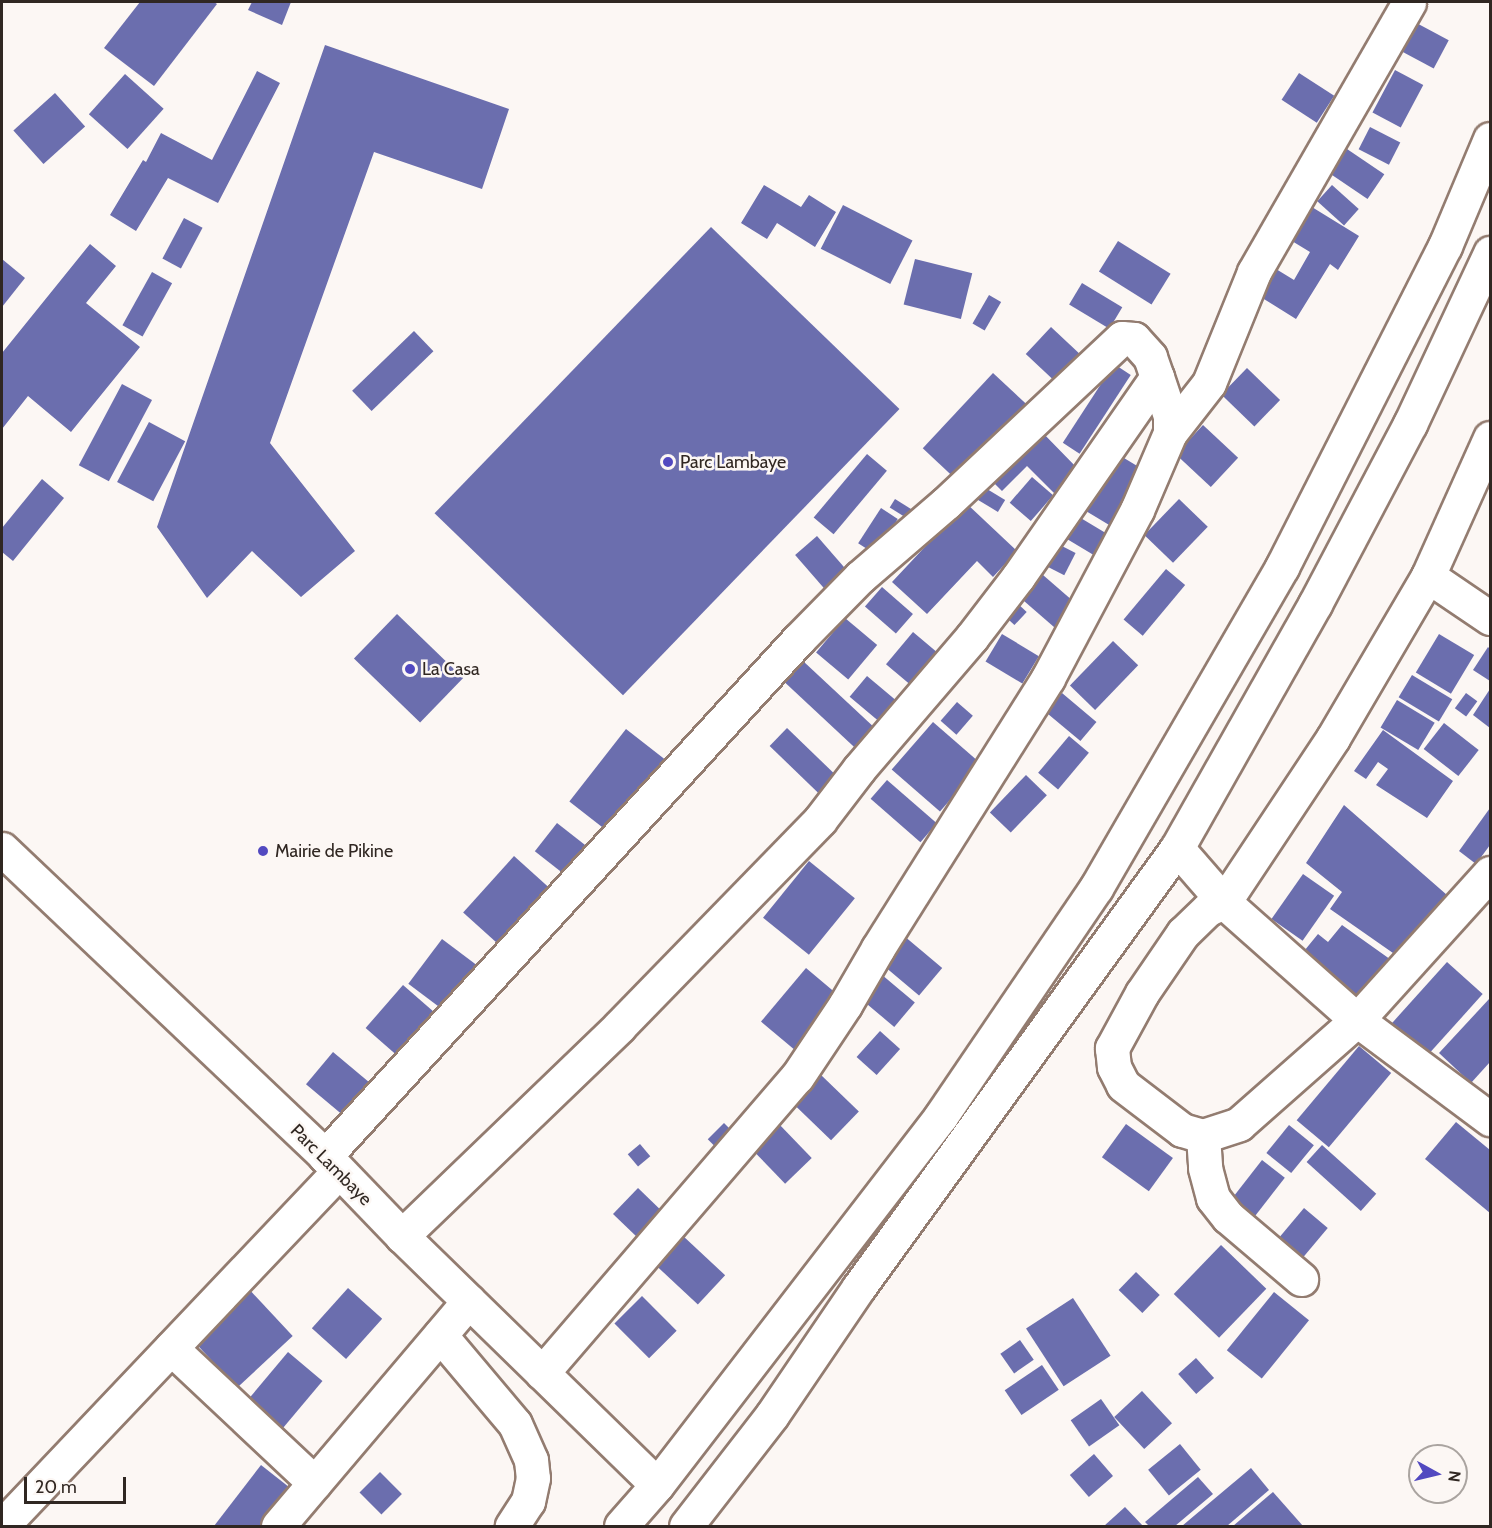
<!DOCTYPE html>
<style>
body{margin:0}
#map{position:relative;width:1492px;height:1528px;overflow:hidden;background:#fcf7f4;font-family:Cabin,sans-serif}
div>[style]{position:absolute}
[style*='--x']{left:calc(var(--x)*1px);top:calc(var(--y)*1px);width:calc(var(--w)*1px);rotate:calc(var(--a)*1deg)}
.building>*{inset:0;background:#6b6eae;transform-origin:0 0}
.roads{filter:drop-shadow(2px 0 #937c70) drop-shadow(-2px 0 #937c70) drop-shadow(0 2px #937c70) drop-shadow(0 -2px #937c70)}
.minor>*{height:33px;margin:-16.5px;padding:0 16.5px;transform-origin:16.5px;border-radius:16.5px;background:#fff}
.highway>*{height:33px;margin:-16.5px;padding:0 16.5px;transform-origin:16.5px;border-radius:16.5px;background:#fff}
.dots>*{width:16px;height:16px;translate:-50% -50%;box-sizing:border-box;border:3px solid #fcf7f4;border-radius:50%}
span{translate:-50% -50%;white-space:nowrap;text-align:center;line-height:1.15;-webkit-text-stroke:5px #fcf7f4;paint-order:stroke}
.poi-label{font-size:18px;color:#302722}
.left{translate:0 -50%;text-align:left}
.street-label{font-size:18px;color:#302722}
.frame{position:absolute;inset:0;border:3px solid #302722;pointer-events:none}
.north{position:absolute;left:1408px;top:1444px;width:60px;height:60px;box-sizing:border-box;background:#fcf7f4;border:2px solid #aaa4a0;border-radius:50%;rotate:98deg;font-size:16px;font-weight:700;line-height:24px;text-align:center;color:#302722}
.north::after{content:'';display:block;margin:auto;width:21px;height:27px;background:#5249c0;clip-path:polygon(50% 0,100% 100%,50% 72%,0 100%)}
.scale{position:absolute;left:24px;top:1477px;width:102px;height:27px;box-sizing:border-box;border:3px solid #302722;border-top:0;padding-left:8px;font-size:18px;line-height:21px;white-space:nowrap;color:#302722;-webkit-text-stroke:4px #fcf7f4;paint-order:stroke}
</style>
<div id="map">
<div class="building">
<div style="clip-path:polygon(140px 2px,214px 2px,217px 4px,154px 86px,104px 48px)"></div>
<div style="clip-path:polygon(252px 2px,291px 2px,282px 25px,248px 10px)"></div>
<div style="left:1409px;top:19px;width:45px;height:32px;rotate:28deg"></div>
<div style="clip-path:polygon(325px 45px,509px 109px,482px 189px,374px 152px,270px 443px,355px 551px,301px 597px,252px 551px,207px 598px,157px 527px)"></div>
<div style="left:1395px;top:70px;width:32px;height:48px;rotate:28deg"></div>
<div style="clip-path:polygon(257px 71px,280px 83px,218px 203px,168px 178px,136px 231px,110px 215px,143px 160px,146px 162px,161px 133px,212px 160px)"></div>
<div style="left:1299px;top:73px;width:42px;height:32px;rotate:33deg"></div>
<div style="left:125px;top:74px;width:52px;height:54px;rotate:42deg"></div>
<div style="left:55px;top:93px;width:45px;height:56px;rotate:48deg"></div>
<div style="left:1370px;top:127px;width:34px;height:25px;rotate:27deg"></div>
<div style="left:1347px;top:149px;width:45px;height:30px;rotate:34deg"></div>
<div style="clip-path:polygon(764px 185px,801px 207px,809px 195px,836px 212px,815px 247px,777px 223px,767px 239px,741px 223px)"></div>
<div style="left:1332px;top:185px;width:36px;height:22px;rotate:42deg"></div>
<div style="clip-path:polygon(1307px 204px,1359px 236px,1338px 270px,1330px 264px,1296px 319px,1259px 296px,1276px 269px,1294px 280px,1310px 252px,1287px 238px)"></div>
<div style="left:843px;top:205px;width:78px;height:49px;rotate:27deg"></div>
<div style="left:184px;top:218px;width:21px;height:46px;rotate:28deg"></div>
<div style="left:711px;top:227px;width:262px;height:398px;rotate:44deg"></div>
<div style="left:1118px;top:241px;width:62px;height:36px;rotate:32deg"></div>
<div style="clip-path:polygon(90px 244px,116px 266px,86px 303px,140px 347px,71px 432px,28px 396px,2px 429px,2px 353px)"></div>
<div style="clip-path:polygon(2px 259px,25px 278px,2px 307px)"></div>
<div style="left:915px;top:259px;width:59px;height:47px;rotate:14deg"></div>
<div style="left:152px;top:272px;width:23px;height:61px;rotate:29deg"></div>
<div style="left:1082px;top:283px;width:47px;height:25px;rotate:31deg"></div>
<div style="left:989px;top:295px;width:14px;height:33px;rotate:30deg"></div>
<div style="left:1051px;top:327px;width:42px;height:37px;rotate:43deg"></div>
<div style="left:414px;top:331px;width:28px;height:86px;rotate:46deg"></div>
<div style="left:1114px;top:364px;width:20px;height:94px;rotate:33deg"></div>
<div style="left:1247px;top:368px;width:46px;height:37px;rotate:44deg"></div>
<div style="left:993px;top:373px;width:47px;height:103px;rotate:43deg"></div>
<div style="left:122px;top:384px;width:34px;height:92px;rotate:28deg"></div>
<div style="left:149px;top:422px;width:41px;height:68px;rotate:28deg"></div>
<div style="left:1203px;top:425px;width:48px;height:40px;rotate:43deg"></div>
<div style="clip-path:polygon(1039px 429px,1079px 470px,1055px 494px,1027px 466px,1002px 491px,989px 478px)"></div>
<div style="left:867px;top:454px;width:26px;height:83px;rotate:40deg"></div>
<div style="left:1119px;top:455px;width:29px;height:65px;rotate:31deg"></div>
<div style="left:1032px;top:477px;width:28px;height:34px;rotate:41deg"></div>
<div style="clip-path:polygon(42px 479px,64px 498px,13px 561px,2px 552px,2px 528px)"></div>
<div style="left:982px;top:486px;width:27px;height:14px;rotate:31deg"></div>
<div style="left:895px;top:499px;width:32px;height:10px;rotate:32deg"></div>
<div style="left:1179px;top:499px;width:40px;height:50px;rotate:44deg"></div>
<div style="clip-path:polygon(966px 503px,1017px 551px,993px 577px,977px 561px,927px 614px,892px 582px)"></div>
<div style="left:881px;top:508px;width:20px;height:42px;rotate:33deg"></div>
<div style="left:1079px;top:517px;width:35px;height:25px;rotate:31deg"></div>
<div style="left:817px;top:536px;width:56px;height:29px;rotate:49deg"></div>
<div style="left:1056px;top:543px;width:22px;height:25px;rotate:27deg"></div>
<div style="left:1166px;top:569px;width:25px;height:66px;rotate:40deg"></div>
<div style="left:1043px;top:575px;width:50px;height:32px;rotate:41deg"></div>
<div style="left:882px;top:587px;width:41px;height:26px;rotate:41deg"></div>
<div style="left:1015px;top:601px;width:16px;height:18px;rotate:43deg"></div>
<div style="left:397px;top:614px;width:92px;height:62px;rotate:44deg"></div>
<div style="left:845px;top:618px;width:42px;height:45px;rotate:40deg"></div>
<div style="left:913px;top:632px;width:33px;height:42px;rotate:40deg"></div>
<div style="left:1002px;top:634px;width:43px;height:32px;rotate:31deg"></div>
<div style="left:1439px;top:634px;width:41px;height:45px;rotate:31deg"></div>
<div style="left:1113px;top:641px;width:35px;height:62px;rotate:44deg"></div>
<div style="clip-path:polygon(1488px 647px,1490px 649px,1490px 681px,1473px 670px)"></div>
<div style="left:803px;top:661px;width:103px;height:28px;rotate:43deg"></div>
<div style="left:1412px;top:675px;width:47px;height:26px;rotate:31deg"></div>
<div style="left:867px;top:676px;width:42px;height:27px;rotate:40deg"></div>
<div style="clip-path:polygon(1490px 689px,1490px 728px,1473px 715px)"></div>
<div style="left:1062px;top:693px;width:45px;height:25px;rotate:40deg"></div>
<div style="left:1466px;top:693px;width:14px;height:19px;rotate:36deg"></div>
<div style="left:1397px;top:700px;width:44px;height:32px;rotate:31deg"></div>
<div style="left:957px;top:702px;width:21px;height:25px;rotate:41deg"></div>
<div style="left:933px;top:722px;width:64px;height:63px;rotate:41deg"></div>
<div style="left:1444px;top:723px;width:44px;height:33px;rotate:38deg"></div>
<div style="left:787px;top:728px;width:81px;height:25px;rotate:44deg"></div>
<div style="left:626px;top:729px;width:52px;height:92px;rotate:38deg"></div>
<div style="clip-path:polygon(1383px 730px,1453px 781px,1427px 818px,1376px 785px,1388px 769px,1378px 762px,1366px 779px,1354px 771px)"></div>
<div style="left:1069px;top:736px;width:26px;height:48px;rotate:40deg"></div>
<div style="left:1026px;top:775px;width:29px;height:52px;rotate:44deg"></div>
<div style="left:887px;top:780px;width:66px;height:25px;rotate:41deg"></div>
<div style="clip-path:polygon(1344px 805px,1455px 902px,1403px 960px,1330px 909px,1342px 892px,1306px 863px)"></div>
<div style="clip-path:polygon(1490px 808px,1490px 845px,1476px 864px,1459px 851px)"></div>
<div style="left:557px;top:823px;width:49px;height:36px;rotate:38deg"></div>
<div style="left:514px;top:856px;width:50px;height:76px;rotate:42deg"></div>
<div style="left:809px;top:861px;width:59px;height:73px;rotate:39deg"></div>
<div style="left:1303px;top:874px;width:38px;height:55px;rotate:35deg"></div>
<div style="clip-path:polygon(1342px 925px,1394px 962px,1357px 1009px,1300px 956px,1318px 934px,1328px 942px)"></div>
<div style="left:897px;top:930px;width:59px;height:36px;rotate:40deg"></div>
<div style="left:442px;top:939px;width:45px;height:56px;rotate:37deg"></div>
<div style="left:1447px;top:962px;width:48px;height:83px;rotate:42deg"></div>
<div style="left:806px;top:968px;width:52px;height:70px;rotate:40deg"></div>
<div style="left:875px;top:969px;width:52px;height:32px;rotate:40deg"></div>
<div style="left:403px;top:985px;width:49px;height:57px;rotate:41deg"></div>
<div style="clip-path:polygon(1490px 998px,1490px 1062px,1471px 1083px,1439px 1053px)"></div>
<div style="left:880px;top:1031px;width:27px;height:35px;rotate:42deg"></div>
<div style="left:1359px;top:1046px;width:42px;height:97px;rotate:40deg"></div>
<div style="left:333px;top:1052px;width:53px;height:42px;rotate:40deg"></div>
<div style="left:820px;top:1074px;width:54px;height:40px;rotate:44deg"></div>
<div style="left:777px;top:1122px;width:50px;height:37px;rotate:46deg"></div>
<div style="clip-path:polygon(1456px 1122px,1490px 1150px,1490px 1213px,1425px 1159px)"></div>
<div style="left:724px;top:1123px;width:23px;height:23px;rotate:45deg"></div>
<div style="left:1126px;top:1124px;width:58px;height:41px;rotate:36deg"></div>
<div style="left:1289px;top:1125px;width:32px;height:36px;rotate:39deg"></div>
<div style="left:640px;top:1144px;width:16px;height:16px;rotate:50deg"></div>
<div style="left:1322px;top:1145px;width:73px;height:23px;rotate:42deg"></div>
<div style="left:1262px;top:1160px;width:29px;height:56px;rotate:38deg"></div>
<div style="left:638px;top:1188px;width:46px;height:36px;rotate:44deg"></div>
<div style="left:1304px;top:1208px;width:31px;height:48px;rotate:40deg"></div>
<div style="left:682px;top:1235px;width:59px;height:40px;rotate:43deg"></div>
<div style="left:1221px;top:1245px;width:63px;height:68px;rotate:44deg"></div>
<div style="left:1136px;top:1272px;width:33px;height:25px;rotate:44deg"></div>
<div style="left:247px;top:1287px;width:67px;height:76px;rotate:47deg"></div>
<div style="left:348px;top:1288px;width:46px;height:54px;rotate:42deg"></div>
<div style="left:1274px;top:1292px;width:45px;height:75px;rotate:39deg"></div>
<div style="left:642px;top:1296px;width:49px;height:39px;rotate:45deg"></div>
<div style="left:1073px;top:1298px;width:69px;height:56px;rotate:57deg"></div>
<div style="left:1020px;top:1340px;width:24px;height:24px;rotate:55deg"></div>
<div style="left:288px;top:1352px;width:45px;height:66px;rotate:40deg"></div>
<div style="left:1196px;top:1358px;width:27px;height:24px;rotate:48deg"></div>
<div style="left:1042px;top:1365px;width:30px;height:45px;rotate:56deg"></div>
<div style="left:1142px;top:1391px;width:44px;height:38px;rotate:47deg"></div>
<div style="left:1101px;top:1399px;width:32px;height:37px;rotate:55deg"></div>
<div style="left:1180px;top:1444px;width:33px;height:41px;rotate:51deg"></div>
<div style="left:1094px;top:1454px;width:29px;height:32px;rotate:49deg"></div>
<div style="clip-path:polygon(261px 1465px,294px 1491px,267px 1526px,214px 1526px)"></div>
<div style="clip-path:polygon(1251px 1468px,1269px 1490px,1227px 1526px,1182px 1526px)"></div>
<div style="left:380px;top:1472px;width:31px;height:29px;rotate:45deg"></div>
<div style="clip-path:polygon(1198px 1477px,1213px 1494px,1175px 1526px,1149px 1526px,1145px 1522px)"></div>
<div style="clip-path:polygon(1273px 1492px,1303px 1526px,1233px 1526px)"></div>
<div style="clip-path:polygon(1125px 1507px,1143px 1526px,1104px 1526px)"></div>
</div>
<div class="roads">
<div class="minor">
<div style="--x:1170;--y:433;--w:63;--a:-52"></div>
<div style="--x:1209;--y:383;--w:120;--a:-67.9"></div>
<div style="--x:1254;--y:272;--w:311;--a:-60.1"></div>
<div style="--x:1490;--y:438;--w:151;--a:114.2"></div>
<div style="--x:1428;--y:576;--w:188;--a:120.4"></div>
<div style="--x:1333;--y:738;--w:197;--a:123.6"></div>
<div style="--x:1224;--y:902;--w:17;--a:156"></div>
<div style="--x:1208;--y:909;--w:35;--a:136"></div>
<div style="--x:1183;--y:933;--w:73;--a:124.3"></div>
<div style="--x:1142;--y:993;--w:63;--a:118.6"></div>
<div style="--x:1112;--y:1048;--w:19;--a:84"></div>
<div style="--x:1114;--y:1067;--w:20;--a:63"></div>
<div style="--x:1123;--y:1085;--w:74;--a:37.3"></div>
<div style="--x:1182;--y:1130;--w:22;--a:16"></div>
<div style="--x:1203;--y:1136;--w:38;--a:-18"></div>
<div style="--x:1239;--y:1124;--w:157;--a:-41.4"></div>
<div style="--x:1357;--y:1020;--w:198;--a:-47.9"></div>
<div style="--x:1428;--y:576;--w:75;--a:34.1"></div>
<div style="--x:1177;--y:848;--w:72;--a:49"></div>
<div style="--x:1224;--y:902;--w:178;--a:41.6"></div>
<div style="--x:1357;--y:1020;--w:166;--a:36.7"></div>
<div style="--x:2;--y:849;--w:446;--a:43.5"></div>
<div style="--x:325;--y:1156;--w:111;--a:46.1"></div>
<div style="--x:402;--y:1236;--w:356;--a:44.3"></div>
<div style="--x:1203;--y:1136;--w:32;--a:86"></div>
<div style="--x:1205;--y:1168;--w:31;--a:75"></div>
<div style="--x:1213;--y:1198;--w:24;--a:52"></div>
<div style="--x:1228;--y:1217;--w:96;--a:40.3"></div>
<div style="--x:325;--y:1156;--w:700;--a:-47.49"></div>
<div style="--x:798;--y:640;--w:88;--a:-45.5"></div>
<div style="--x:860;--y:577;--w:113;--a:-40.7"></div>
<div style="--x:946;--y:503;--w:241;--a:-43.2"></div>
<div style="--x:1122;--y:338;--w:12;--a:5"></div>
<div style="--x:1134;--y:339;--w:24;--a:48"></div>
<div style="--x:1150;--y:357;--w:21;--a:71"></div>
<div style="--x:1157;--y:377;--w:244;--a:124.8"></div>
<div style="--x:1018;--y:577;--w:76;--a:127.5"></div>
<div style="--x:972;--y:637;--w:174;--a:130.6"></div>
<div style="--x:859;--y:769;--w:64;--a:127.4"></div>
<div style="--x:820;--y:820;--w:287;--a:134.2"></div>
<div style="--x:620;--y:1026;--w:303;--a:136.1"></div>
<div style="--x:440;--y:1335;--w:116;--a:49.9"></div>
<div style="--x:515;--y:1424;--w:39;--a:66"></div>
<div style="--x:531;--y:1460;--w:18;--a:84"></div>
<div style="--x:533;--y:1478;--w:24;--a:102"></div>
<div style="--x:528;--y:1501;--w:30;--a:123"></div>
<div style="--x:171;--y:1348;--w:197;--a:43.2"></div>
<div style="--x:542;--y:1373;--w:391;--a:-49.3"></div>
<div style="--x:797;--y:1077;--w:87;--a:-56.3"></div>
<div style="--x:845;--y:1005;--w:66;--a:-59.9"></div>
<div style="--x:878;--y:948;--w:319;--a:-57.8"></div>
<div style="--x:1048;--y:678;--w:190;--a:-62.1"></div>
<div style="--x:1137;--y:510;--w:84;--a:-66.8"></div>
<div style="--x:1170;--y:433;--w:17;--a:-90"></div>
<div style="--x:1170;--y:416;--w:41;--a:-108.4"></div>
<div style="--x:2;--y:1526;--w:488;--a:-46.5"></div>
<div style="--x:278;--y:1526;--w:295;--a:-49.7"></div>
</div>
<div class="highway">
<div style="--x:621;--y:1526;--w:55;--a:-48.7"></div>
<div style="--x:657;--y:1485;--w:466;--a:-52.4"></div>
<div style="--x:941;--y:1116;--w:276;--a:-55.8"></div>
<div style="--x:1096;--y:888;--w:371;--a:-59.9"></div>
<div style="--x:1282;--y:567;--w:360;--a:-63.1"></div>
<div style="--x:1445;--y:246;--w:116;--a:-67.2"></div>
<div style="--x:686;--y:1526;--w:140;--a:-52.2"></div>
<div style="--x:772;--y:1415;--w:155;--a:-55.8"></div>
<div style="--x:859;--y:1287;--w:542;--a:-54.08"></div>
<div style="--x:1177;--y:848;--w:280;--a:-60.5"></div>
<div style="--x:1315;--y:604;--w:204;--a:-62.2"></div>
<div style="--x:1410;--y:424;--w:189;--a:-64.9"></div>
</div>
</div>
<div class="dots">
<div style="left:668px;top:462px;background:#5249c0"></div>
<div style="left:410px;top:669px;background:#5249c0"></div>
<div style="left:263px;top:851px;background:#5249c0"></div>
</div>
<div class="poi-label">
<span class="left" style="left:680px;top:462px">Parc Lambaye</span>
<span class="left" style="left:422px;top:669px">La Casa</span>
<span class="left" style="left:275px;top:851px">Mairie de Pikine</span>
</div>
<div class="street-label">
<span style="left:331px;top:1165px;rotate:45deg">Parc Lambaye</span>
</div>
<div class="frame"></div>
<div class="north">N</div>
<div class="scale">20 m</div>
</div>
